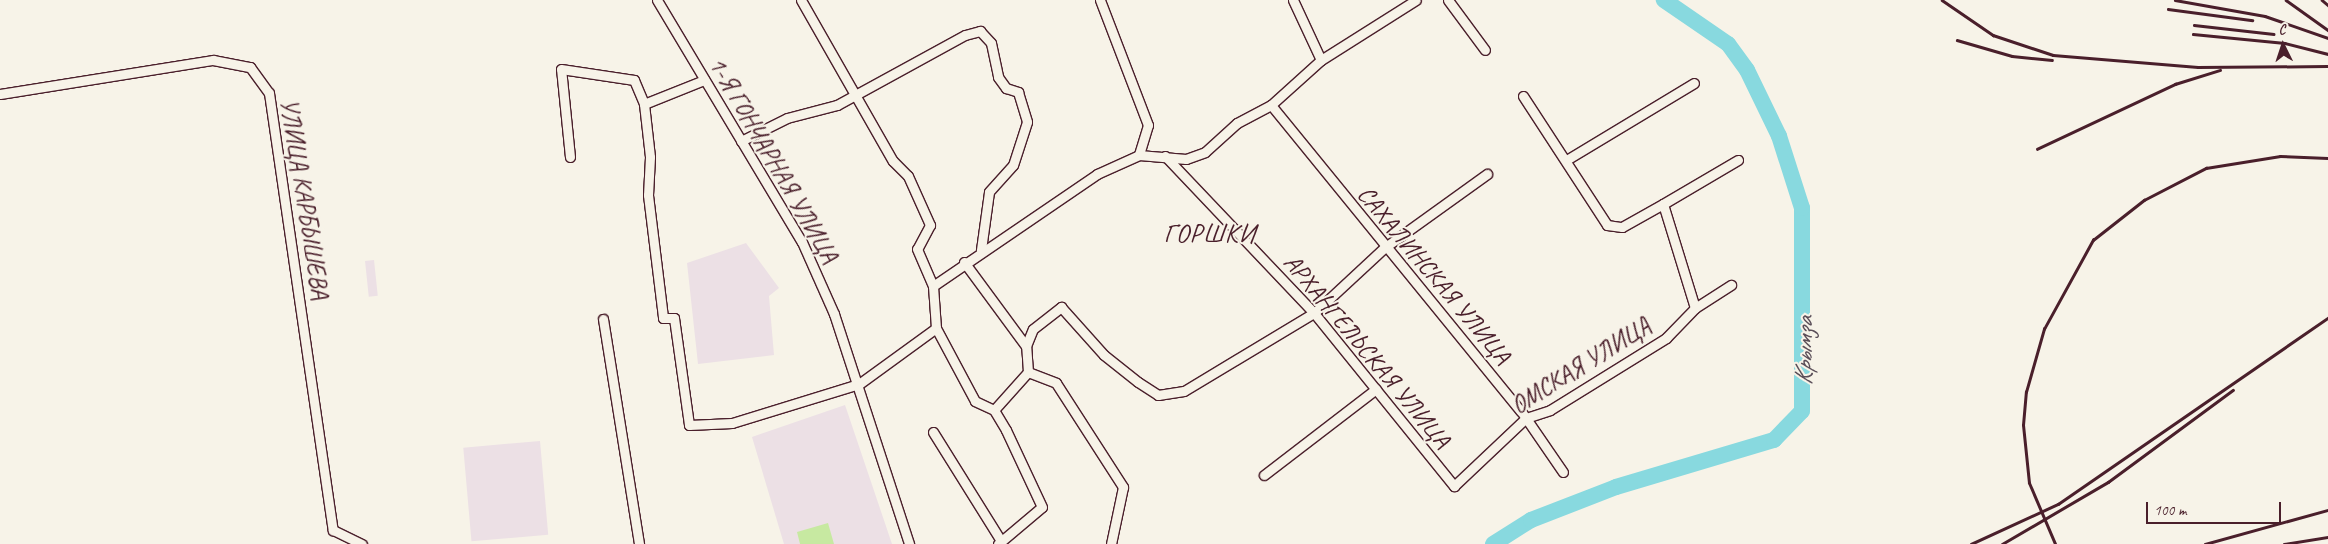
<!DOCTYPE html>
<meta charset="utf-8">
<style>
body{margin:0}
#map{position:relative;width:2328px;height:544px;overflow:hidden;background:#f7f3e8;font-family:Caveat,sans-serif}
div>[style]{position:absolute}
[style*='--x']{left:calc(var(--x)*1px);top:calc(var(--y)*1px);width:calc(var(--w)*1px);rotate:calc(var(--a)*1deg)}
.built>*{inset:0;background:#ece0e5;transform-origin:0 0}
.green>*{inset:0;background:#c7e9a1}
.river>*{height:16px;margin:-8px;padding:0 8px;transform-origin:8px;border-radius:8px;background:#88d9df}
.roads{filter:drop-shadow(1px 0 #4a1f2b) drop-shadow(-1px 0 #4a1f2b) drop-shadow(0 1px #4a1f2b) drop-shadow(0 -1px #4a1f2b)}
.street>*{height:9px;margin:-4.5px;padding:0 4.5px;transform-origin:4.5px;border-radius:4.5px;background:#f7f3e8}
.rail>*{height:2.5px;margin:-1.25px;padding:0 1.25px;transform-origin:1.25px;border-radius:1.25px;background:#4a1f2b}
span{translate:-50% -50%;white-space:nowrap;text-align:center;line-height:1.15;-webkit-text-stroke:4px #f7f3e8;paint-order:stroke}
.street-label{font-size:25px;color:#4a1f2b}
.neighbourhood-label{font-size:26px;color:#4a1f2b;letter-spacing:1px}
.water-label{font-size:26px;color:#5a4e58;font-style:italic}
.north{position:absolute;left:2258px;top:20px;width:50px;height:50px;-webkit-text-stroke:4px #f7f3e8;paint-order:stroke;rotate:356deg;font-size:14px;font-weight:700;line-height:20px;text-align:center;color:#4a1f2b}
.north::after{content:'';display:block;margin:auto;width:18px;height:22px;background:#4a1f2b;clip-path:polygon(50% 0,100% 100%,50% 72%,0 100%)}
.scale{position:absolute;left:2146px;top:502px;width:135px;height:22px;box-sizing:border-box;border:2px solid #4a1f2b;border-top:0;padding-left:6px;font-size:15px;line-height:18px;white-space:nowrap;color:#4a1f2b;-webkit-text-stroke:4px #f7f3e8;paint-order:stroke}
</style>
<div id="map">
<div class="built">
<div style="clip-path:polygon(746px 243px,779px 288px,769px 296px,774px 355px,698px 364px,687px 263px)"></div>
<div style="left:374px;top:260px;width:36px;height:9px;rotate:84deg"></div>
<div style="clip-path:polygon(845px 405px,892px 544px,784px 544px,752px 437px)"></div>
<div style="left:540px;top:441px;width:94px;height:77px;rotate:85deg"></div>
</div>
<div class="green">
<div style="clip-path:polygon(828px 523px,834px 544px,800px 544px,797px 532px)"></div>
</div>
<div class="river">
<div style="--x:1493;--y:544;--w:45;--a:-32.3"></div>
<div style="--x:1531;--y:520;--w:91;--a:-21.2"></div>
<div style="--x:1616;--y:487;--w:165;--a:-16.6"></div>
<div style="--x:1774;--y:440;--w:40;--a:-46"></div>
<div style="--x:1802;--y:411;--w:203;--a:-90"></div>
<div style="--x:1802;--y:208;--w:76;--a:-107.7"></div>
<div style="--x:1779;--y:136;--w:73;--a:-115.9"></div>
<div style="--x:1747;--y:70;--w:32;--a:-126"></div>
<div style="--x:1728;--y:44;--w:78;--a:-145.5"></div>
</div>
<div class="roads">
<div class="street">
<div style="--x:657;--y:0;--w:282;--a:59.1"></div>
<div style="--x:802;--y:242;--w:79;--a:66"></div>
<div style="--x:834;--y:314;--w:242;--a:71.9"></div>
<div style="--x:801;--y:0;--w:185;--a:60.3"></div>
<div style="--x:893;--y:161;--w:21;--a:45"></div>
<div style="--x:908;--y:176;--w:54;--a:65.8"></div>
<div style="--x:930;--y:225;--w:27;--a:118"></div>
<div style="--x:917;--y:249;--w:40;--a:66.6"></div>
<div style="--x:1100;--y:0;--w:134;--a:69"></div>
<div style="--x:1148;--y:125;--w:31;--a:107"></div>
<div style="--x:1293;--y:0;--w:66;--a:65"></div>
<div style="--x:1448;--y:0;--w:62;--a:53.5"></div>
<div style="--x:0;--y:94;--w:216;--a:-9.1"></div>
<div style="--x:213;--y:60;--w:38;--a:11"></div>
<div style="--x:250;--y:67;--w:32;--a:54"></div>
<div style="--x:269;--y:93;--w:442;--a:81.7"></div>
<div style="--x:333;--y:530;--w:32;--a:26"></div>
<div style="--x:1523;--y:96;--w:154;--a:56.9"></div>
<div style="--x:1607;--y:225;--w:15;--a:8"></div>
<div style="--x:1622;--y:227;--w:47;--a:-29.3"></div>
<div style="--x:1663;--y:204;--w:109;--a:72.9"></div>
<div style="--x:644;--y:104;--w:65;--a:-21.8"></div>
<div style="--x:1271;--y:105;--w:395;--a:50.8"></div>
<div style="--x:1521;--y:411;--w:74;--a:55.5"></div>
<div style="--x:741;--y:141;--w:51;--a:-26.6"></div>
<div style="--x:787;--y:118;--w:52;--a:-14.6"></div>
<div style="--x:837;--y:105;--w:146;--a:-28.7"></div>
<div style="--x:965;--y:35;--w:16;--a:-15"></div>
<div style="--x:980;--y:31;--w:16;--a:47"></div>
<div style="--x:991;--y:43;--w:35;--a:78"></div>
<div style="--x:998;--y:77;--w:14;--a:54"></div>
<div style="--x:1006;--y:88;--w:13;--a:18"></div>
<div style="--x:1018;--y:92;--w:31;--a:73"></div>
<div style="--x:1027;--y:122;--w:45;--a:108"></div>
<div style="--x:1013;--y:165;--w:36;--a:132"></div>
<div style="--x:989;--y:192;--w:59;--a:97.9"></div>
<div style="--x:1165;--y:156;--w:216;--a:46.5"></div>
<div style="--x:1314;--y:313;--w:223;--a:51"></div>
<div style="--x:1454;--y:486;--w:99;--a:-43.4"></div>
<div style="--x:1526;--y:418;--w:25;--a:-18"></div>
<div style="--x:1550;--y:410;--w:137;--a:-31.8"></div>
<div style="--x:1666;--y:338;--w:42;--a:-46"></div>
<div style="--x:1695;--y:308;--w:43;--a:-32.6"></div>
<div style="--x:570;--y:157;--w:88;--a:-95.8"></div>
<div style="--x:561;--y:69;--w:74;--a:8.6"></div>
<div style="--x:634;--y:80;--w:26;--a:67"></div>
<div style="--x:644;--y:104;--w:53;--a:83.5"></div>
<div style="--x:650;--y:157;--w:38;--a:93"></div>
<div style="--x:648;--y:195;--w:124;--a:83"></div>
<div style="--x:663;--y:318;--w:11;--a:0"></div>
<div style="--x:674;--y:318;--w:108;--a:82"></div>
<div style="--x:689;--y:425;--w:43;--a:-2.7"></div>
<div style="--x:732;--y:423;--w:133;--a:-17.1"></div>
<div style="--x:859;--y:384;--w:95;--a:-36"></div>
<div style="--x:1568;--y:159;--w:147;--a:-31.1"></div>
<div style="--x:1663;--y:204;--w:87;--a:-30.4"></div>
<div style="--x:964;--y:262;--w:104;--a:53.6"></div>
<div style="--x:603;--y:319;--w:228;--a:80.9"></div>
<div style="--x:1028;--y:372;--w:26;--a:-94"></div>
<div style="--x:1026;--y:346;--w:18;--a:-68"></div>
<div style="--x:1033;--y:329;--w:36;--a:-38"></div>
<div style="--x:1061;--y:307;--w:64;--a:48.1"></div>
<div style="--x:1104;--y:355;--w:43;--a:38.5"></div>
<div style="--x:1138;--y:382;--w:24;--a:33"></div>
<div style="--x:1158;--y:395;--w:26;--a:-9"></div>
<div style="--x:1184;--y:391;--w:152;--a:-31"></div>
<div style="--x:1314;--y:313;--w:96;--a:-42.9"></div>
<div style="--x:1384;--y:248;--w:127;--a:-35.7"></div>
<div style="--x:1028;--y:372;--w:30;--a:21"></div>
<div style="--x:1056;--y:383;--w:124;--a:57.2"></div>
<div style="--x:1123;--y:487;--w:58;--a:101.9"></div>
<div style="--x:994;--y:410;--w:51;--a:-48.2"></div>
<div style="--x:933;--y:432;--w:128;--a:58"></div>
<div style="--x:1264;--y:475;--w:141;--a:-37.5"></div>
<div style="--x:998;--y:544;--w:57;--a:-40.1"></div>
<div style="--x:1042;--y:507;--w:85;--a:-115.1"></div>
<div style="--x:1006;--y:430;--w:23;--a:-121"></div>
<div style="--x:994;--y:410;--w:21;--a:-155"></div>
<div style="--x:975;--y:401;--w:83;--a:-118.1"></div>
<div style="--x:936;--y:328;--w:42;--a:-94.1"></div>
<div style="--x:933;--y:286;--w:199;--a:-34.3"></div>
<div style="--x:1097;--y:174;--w:46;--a:-24.3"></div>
<div style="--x:1139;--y:155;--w:47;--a:4.9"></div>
<div style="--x:1186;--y:159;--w:20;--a:-20"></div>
<div style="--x:1205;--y:152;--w:43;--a:-42.2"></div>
<div style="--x:1237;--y:123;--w:38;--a:-28"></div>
<div style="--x:1271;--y:105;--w:67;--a:-42"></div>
<div style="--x:1321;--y:60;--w:112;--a:-32.3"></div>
</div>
</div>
<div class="rail">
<div style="--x:1942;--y:0;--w:62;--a:34.5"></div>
<div style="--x:1993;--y:35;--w:63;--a:18.4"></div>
<div style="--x:2053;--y:55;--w:145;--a:4.7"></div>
<div style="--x:2198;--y:67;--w:130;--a:-0.4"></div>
<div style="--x:2175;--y:0;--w:91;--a:10.1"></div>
<div style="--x:2265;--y:16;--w:67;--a:19.2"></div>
<div style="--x:2286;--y:0;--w:52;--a:35.5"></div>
<div style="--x:2322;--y:0;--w:8;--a:40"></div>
<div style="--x:2168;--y:9;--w:85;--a:7.5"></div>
<div style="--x:2194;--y:25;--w:80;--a:6.5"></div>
<div style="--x:2193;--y:34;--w:92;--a:5.6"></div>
<div style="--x:2285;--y:43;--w:44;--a:14.3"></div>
<div style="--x:1957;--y:40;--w:57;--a:16.2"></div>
<div style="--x:2012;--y:56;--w:40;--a:5.7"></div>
<div style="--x:2037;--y:149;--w:153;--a:-25.2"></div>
<div style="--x:2175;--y:84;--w:47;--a:-17.3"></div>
<div style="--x:1971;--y:544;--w:96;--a:-24.7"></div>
<div style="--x:2058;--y:504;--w:328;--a:-34.6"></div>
<div style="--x:2002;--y:544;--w:123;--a:-30.3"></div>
<div style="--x:2108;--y:482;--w:155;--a:-36.4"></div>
<div style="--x:2055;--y:544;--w:66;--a:-113.1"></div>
<div style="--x:2029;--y:483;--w:58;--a:-95.9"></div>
<div style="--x:2023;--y:425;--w:33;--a:-85"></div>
<div style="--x:2026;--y:392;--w:66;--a:-74.1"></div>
<div style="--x:2044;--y:329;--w:102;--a:-61.2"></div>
<div style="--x:2093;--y:240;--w:65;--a:-38.1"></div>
<div style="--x:2144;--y:200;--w:70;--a:-27.3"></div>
<div style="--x:2206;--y:168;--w:75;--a:-9.2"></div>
<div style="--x:2280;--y:156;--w:48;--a:2.4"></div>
<div style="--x:2205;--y:544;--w:128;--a:-15.5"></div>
<div style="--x:2284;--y:544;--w:45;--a:-9"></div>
</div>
<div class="street-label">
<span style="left:773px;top:160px;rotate:60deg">1-Я ГОНЧАРНАЯ УЛИЦА</span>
<span style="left:304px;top:199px;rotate:81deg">УЛИЦА КАРБЫШЕВА</span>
<span style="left:1434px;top:275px;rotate:50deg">САХАЛИНСКАЯ УЛИЦА</span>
<span style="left:1367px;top:351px;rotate:50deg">АРХАНГЕЛЬСКАЯ УЛИЦА</span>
<span style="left:1581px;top:366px;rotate:-32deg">ОМСКАЯ УЛИЦА</span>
</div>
<div class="neighbourhood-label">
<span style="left:1210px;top:234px">ГОРШКИ</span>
</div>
<div class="water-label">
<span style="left:1804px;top:351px;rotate:-89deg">Крымза</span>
</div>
<div class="north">С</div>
<div class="scale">100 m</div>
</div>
